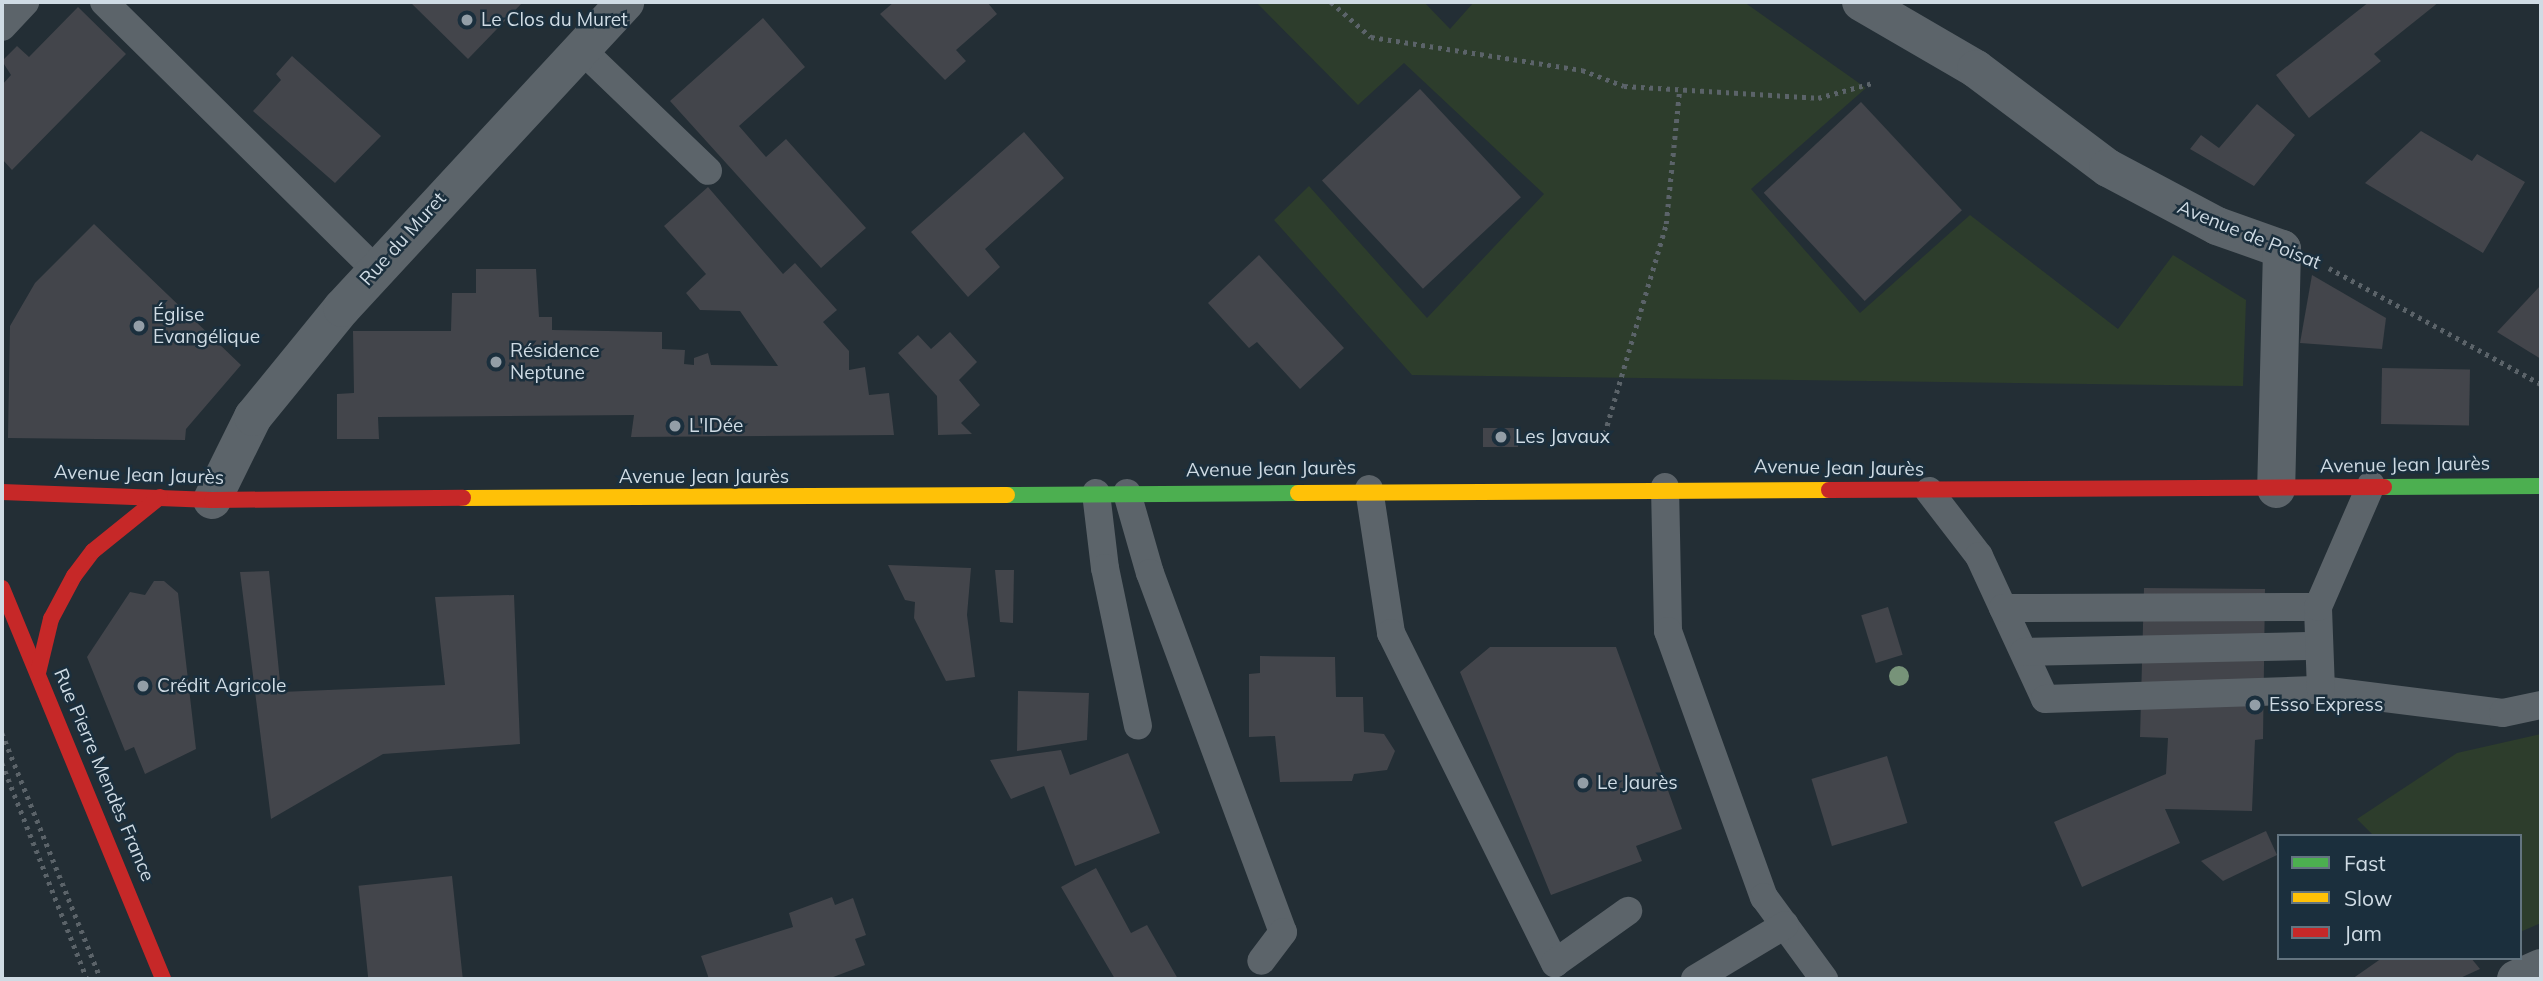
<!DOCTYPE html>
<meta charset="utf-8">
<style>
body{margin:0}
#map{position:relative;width:2543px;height:981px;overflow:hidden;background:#232e35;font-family:Mulish,sans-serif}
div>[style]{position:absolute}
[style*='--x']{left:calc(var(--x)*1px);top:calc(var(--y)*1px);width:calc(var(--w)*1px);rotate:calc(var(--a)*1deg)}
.green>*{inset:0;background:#2d3d2c}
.building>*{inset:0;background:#43454b;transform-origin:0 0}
.path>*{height:4.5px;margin-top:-2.25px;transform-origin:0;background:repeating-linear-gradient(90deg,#5b6369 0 3.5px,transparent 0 8.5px)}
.lane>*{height:28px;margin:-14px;padding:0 14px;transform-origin:14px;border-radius:14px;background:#5c646a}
.street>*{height:38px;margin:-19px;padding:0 19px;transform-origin:19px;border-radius:19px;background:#5c646a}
.fast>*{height:16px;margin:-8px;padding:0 8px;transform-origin:8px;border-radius:8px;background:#4caf50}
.slow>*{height:16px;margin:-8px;padding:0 8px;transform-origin:8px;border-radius:8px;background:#ffc107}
.jam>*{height:16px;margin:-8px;padding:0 8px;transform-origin:8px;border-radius:8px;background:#c62828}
.trees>*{width:20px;height:20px;margin:-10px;border-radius:50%;background:#779379}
.dots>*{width:19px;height:19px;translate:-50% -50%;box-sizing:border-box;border:4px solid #1b2f3d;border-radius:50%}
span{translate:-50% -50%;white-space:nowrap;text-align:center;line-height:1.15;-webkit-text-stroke:5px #1b2f3d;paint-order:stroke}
.poi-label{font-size:19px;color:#cfdbe4}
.left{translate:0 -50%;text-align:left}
.street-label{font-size:19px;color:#cfdbe4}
.frame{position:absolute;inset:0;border:4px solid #cfdbe4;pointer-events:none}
.legend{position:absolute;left:2277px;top:834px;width:245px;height:126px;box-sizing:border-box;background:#1b2f3d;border:2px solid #637480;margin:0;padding:9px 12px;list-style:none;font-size:21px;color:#cfdbe4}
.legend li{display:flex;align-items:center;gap:14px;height:35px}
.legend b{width:35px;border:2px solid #637480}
</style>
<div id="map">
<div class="green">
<div style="clip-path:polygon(1256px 2px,1424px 2px,1450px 29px,1474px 2px,1744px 2px,1866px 88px,1751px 189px,1860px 313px,1970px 215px,2118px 329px,2173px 255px,2246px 300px,2243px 386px,1412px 375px,1274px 220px,1309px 186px,1427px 318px,1544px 194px,1404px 63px,1358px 105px)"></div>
<div style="clip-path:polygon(2541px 734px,2541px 923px,2520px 932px,2520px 836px,2374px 836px,2357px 819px,2457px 753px)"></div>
</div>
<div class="building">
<div style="clip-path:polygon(410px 2px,523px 2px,468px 59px)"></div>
<div style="clip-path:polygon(894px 2px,987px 2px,997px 14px,956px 50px,966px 61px,945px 80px,880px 14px)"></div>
<div style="clip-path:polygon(2369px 2px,2439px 2px,2374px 54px,2381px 61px,2309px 118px,2276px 75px)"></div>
<div style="clip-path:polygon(78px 7px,126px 54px,12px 170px,2px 159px,2px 85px,11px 75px,2px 61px,17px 46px,29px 57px)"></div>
<div style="clip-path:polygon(763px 18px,805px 67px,739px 126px,766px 157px,786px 139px,866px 228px,821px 268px,670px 101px)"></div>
<div style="clip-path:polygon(292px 56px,381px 136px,335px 183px,253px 111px,281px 80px,276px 74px)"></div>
<div style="left:1420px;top:89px;width:148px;height:134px;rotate:47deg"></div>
<div style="left:1861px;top:102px;width:148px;height:133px;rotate:47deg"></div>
<div style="clip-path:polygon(2257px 104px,2295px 135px,2254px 186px,2190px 149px,2201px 135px,2219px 148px)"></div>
<div style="clip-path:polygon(2421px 131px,2472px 161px,2477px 154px,2525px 182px,2483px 253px,2365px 183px)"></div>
<div style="clip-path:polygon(1024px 132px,1064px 178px,985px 249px,1000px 267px,968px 297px,911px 232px)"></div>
<div style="clip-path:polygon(708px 187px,783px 274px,795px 263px,837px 310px,823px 322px,849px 351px,849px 370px,865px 367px,869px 395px,889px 393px,894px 435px,631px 437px,634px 415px,378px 417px,379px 439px,337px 439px,337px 394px,354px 393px,353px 331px,451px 331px,452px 293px,476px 293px,476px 269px,536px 269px,539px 317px,552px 317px,552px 330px,662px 332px,662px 349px,685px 350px,684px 364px,694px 365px,694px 358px,708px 353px,711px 365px,778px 366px,740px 311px,700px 310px,686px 293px,706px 274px,664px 226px)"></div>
<div style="clip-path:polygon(94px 224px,241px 365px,186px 429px,185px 440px,8px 438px,10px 326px,35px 283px)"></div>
<div style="clip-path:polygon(1259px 255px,1344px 348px,1300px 389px,1257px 342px,1249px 348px,1208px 303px)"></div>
<div style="clip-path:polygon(2312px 275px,2386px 318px,2382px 349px,2300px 343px)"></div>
<div style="clip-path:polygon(2541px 285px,2541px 359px,2497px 332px)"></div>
<div style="clip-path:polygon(950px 332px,977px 362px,959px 380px,980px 405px,961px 423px,972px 434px,938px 435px,937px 396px,898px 353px,918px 335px,931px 349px)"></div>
<div style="left:2382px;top:368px;width:88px;height:56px;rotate:1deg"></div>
<div style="left:1483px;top:428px;width:35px;height:19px"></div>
<div style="clip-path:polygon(888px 565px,971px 568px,967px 615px,975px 677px,946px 681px,914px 618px,915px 602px,905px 600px)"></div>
<div style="clip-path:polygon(995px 570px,1014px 570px,1013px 623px,1000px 622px)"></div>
<div style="clip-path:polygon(269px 571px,281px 692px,445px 685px,435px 597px,514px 595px,520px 744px,383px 754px,271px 819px,240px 572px)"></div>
<div style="clip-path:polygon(154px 581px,164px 581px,178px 593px,196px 749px,145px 774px,134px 747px,125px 751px,87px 657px,130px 592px,145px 595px)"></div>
<div style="clip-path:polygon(2144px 588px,2265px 589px,2263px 739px,2255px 740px,2252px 811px,2165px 809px,2180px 843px,2082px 887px,2054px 822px,2166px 774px,2168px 738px,2140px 737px)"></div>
<div style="left:1888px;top:607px;width:50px;height:28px;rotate:73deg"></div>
<div style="clip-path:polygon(1490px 647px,1616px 647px,1682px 829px,1636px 846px,1642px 861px,1551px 895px,1460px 672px)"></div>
<div style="clip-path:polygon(1260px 656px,1335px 657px,1336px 697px,1363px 697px,1364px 732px,1384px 734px,1395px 751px,1387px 770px,1354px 774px,1352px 781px,1280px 782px,1275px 736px,1249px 737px,1249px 674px,1260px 673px)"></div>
<div style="clip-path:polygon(1018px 691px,1089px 693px,1087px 740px,1017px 751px)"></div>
<div style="clip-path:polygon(1061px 750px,1070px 775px,1128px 753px,1160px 833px,1075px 866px,1044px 786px,1011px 799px,990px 760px)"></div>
<div style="left:1887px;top:756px;width:70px;height:79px;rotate:73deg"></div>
<div style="clip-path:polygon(2266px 831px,2277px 855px,2223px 881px,2201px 861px)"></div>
<div style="clip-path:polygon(1096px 868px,1131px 933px,1147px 925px,1178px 979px,1115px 979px,1061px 887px)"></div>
<div style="left:452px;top:876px;width:104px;height:94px;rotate:84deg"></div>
<div style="clip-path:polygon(832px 897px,835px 905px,853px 898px,866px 935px,855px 939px,865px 965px,828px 979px,709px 979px,701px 956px,793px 927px,789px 913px)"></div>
<div style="clip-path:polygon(2382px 958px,2471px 958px,2480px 969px,2458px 979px,2352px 979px)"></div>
</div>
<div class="path">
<div style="--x:1331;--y:2;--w:53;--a:41.2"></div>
<div style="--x:1371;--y:37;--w:214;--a:8.9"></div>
<div style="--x:1582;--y:70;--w:45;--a:20.9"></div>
<div style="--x:1624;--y:86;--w:194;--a:3.5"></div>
<div style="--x:1818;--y:98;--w:57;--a:-15.3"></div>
<div style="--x:2329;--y:268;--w:242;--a:28.7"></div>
<div style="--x:1602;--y:442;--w:227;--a:-73.6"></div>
<div style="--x:1666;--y:224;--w:132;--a:-84.3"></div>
<div style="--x:2;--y:733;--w:265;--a:68.1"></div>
<div style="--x:2;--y:763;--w:232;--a:68.5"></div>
</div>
<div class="lane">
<div style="--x:104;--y:2;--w:380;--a:44.6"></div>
<div style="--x:2;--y:27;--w:34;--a:-47"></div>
<div style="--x:581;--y:49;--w:176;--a:43.8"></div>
<div style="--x:1665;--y:487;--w:144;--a:88.8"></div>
<div style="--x:1668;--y:631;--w:283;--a:70.2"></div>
<div style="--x:1764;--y:897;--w:102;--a:53.8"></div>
<div style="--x:1369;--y:489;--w:146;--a:81.3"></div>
<div style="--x:1391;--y:633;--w:369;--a:63.6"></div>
<div style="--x:1555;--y:963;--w:90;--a:-35.5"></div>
<div style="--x:1929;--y:491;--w:82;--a:52.4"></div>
<div style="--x:1979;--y:556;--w:157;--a:65.2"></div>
<div style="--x:2045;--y:699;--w:276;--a:-1.9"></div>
<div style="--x:2321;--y:690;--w:183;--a:7.2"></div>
<div style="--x:2503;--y:713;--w:39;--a:-12"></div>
<div style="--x:1096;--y:493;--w:76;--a:83.2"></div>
<div style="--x:1105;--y:568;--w:161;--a:78.2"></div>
<div style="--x:1127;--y:493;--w:83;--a:74"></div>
<div style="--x:1150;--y:573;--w:383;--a:69.7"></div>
<div style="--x:1283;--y:932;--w:36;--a:127"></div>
<div style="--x:2003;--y:608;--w:315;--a:-0.2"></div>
<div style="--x:2024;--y:652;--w:295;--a:-1.2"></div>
<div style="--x:2321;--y:690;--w:83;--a:-92.1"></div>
<div style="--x:2318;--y:607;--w:133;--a:-66.5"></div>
<div style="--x:1695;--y:979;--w:105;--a:-31"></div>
</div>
<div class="street">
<div style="--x:1861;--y:2;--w:133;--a:30.2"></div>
<div style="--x:1976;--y:69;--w:165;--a:36.9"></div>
<div style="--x:2108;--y:168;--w:123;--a:28"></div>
<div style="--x:2217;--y:226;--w:69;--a:19.5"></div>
<div style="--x:2282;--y:249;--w:240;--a:91.4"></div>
<div style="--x:212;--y:500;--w:93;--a:-63.7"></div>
<div style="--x:253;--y:417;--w:141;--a:-50.8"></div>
<div style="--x:342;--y:308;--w:417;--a:-47.2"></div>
<div style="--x:2516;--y:979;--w:27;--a:-24"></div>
</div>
<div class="fast">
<div style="--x:2384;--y:487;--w:157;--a:-0.4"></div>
<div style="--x:1007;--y:495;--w:291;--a:-0.4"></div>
</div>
<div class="slow">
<div style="--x:1298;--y:493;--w:531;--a:-0.32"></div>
<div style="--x:463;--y:498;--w:544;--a:-0.32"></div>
</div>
<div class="jam">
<div style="--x:1829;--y:490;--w:555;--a:-0.31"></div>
<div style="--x:2;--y:492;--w:210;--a:2.2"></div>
<div style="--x:212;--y:500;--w:251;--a:-0.5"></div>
<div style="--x:2;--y:588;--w:423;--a:67.6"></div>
<div style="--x:38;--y:673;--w:56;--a:-76.5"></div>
<div style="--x:51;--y:619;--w:49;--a:-61.9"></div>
<div style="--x:74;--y:576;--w:31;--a:-53"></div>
<div style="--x:93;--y:551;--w:86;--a:-38.9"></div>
</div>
<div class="trees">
<div style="left:1899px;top:676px"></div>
</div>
<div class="dots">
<div style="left:467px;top:20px;background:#939ea7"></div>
<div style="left:139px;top:326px;background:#939ea7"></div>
<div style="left:496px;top:362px;background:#939ea7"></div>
<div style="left:675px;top:426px;background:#939ea7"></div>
<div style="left:1501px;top:437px;background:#939ea7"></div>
<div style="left:143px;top:686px;background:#939ea7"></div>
<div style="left:2255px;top:705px;background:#939ea7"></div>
<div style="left:1583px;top:783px;background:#939ea7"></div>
</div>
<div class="poi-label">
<span class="left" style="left:481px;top:20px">Le Clos du Muret</span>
<span class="left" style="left:153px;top:326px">Église<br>Evangélique</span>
<span class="left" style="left:510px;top:362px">Résidence<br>Neptune</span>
<span class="left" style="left:689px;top:426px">L'IDée</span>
<span class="left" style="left:1515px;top:437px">Les Javaux</span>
<span class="left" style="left:157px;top:686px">Crédit Agricole</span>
<span class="left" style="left:2269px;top:705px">Esso Express</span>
<span class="left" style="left:1597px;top:783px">Le Jaurès</span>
</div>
<div class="street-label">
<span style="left:2249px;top:235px;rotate:22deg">Avenue de Poisat</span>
<span style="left:403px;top:239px;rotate:-48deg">Rue du Muret</span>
<span style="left:2405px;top:465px;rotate:-1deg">Avenue Jean Jaurès</span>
<span style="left:1839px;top:468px;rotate:1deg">Avenue Jean Jaurès</span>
<span style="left:1271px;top:469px;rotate:-1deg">Avenue Jean Jaurès</span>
<span style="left:139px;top:475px;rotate:2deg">Avenue Jean Jaurès</span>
<span style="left:704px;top:477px">Avenue Jean Jaurès</span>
<span style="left:104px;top:775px;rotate:67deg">Rue Pierre Mendès France</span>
</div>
<div class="frame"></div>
<ul class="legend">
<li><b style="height:9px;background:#4caf50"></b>Fast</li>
<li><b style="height:9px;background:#ffc107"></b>Slow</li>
<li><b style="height:9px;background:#c62828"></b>Jam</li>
</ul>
</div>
